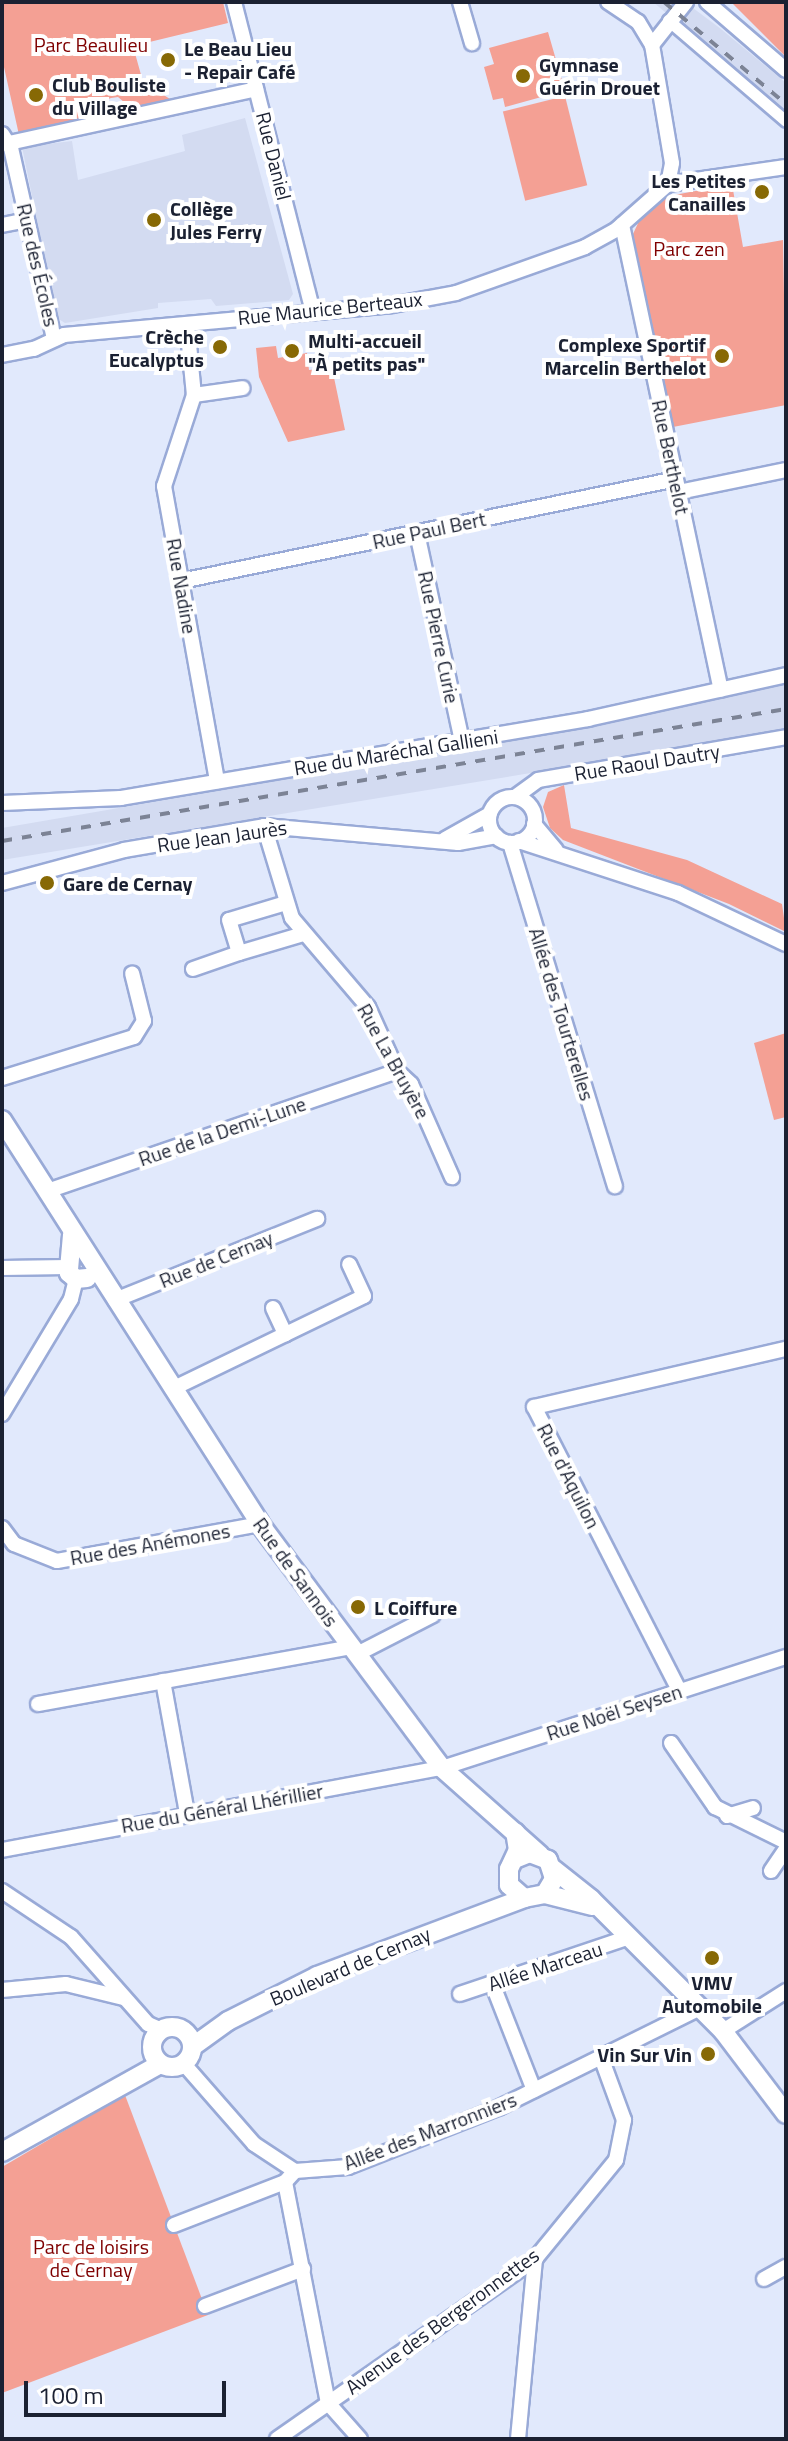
<!DOCTYPE html>
<meta charset="utf-8">
<style>
body{margin:0}
#map{position:relative;width:788px;height:2441px;overflow:hidden;background:#e1e9fc;font-family:"Titillium Web",sans-serif}
div>[style]{position:absolute}
[style*='--x']{left:calc(var(--x)*1px);top:calc(var(--y)*1px);width:calc(var(--w)*1px);rotate:calc(var(--a)*1deg)}
.built>*{inset:0;background:#d3dbf1}
.green>*{inset:0;background:#f4a094;transform-origin:0 0}
.roads{filter:drop-shadow(2px 0 #99aad7) drop-shadow(-2px 0 #99aad7) drop-shadow(0 2px #99aad7) drop-shadow(0 -2px #99aad7)}
.pedestrian>*{height:11px;margin:-5.5px;padding:0 5.5px;transform-origin:5.5px;border-radius:5.5px;background:#fff}
.minor>*{height:14px;margin:-7px;padding:0 7px;transform-origin:7px;border-radius:7px;background:#fff}
.minor>.ring{margin:-7px;padding:0;box-sizing:content-box;background:none;border:14px solid #fff;border-radius:50%}
.tertiary>*{height:18px;margin:-9px;padding:0 9px;transform-origin:9px;border-radius:9px;background:#fff}
.tertiary>.ring{margin:-9px;padding:0;box-sizing:content-box;background:none;border:18px solid #fff;border-radius:50%}
.rail>*{height:4px;margin-top:-2px;transform-origin:0;background:repeating-linear-gradient(90deg,#7c8395 0 10px,transparent 0 20px)}
.dots>*{width:22px;height:22px;translate:-50% -50%;box-sizing:border-box;border:4px solid #fff;border-radius:50%}
span{translate:-50% -50%;white-space:nowrap;text-align:center;line-height:1.15;-webkit-text-stroke:8px #fff;paint-order:stroke}
.park-label{font-size:20px;color:#7f0000}
.poi-label{font-size:20px;color:#1b2132;font-weight:700}
.left{translate:0 -50%;text-align:left}
.right{translate:-100% -50%;text-align:right}
.street-label{font-size:20px;color:#1b2132}
.frame{position:absolute;inset:0;border:4px solid #1b2132;pointer-events:none}
.scale{position:absolute;left:24px;top:2381px;width:202px;height:36px;box-sizing:border-box;border:4px solid #1b2132;border-top:0;padding-left:10px;font-size:24px;line-height:28px;white-space:nowrap;color:#1b2132;-webkit-text-stroke:6px #fff;paint-order:stroke}
</style>
<div id="map">
<div class="built">
<div style="clip-path:polygon(653px 2px,685px 2px,721px 29px,786px 83px,786px 113px)"></div>
<div style="clip-path:polygon(245px 118px,293px 294px,289px 300px,216px 306px,211px 299px,158px 303px,158px 308px,65px 323px,57px 318px,22px 147px,72px 141px,78px 180px,185px 151px,182px 135px)"></div>
<div style="clip-path:polygon(786px 682px,786px 731px,2px 860px,2px 828px,608px 724px)"></div>
</div>
<div class="green">
<div style="clip-path:polygon(2px 2px,223px 2px,228px 23px,133px 46px,143px 82px,170px 99px,131px 108px,118px 97px,111px 98px,101px 102px,97px 115px,19px 135px,2px 58px)"></div>
<div style="clip-path:polygon(786px 2px,786px 57px,732px 3px)"></div>
<div style="clip-path:polygon(548px 32px,563px 84px,543px 89px,545px 96px,505px 107px,503px 98px,493px 100px,484px 67px,494px 64px,489px 48px)"></div>
<div style="left:565px;top:96px;width:92px;height:64px;rotate:76deg"></div>
<div style="clip-path:polygon(732px 184px,743px 247px,783px 240px,786px 405px,673px 427px,633px 234px,640px 219px,664px 197px)"></div>
<div style="clip-path:polygon(276px 346px,278px 358px,307px 353px,309px 370px,332px 368px,345px 430px,288px 442px,259px 377px,256px 348px)"></div>
<div style="clip-path:polygon(564px 785px,571px 828px,687px 860px,782px 904px,786px 932px,729px 904px,563px 840px,550px 828px,543px 807px,548px 792px)"></div>
<div style="clip-path:polygon(786px 1033px,786px 1117px,774px 1120px,754px 1043px)"></div>
<div style="clip-path:polygon(125px 2095px,208px 2315px,2px 2393px,2px 2167px)"></div>
</div>
<div class="roads">
<div class="pedestrian">
<div style="--x:668;--y:20;--w:155;--a:40.6"></div>
</div>
<div class="minor">
<div style="--x:234;--y:2;--w:319;--a:75.7"></div>
<div style="--x:460;--y:2;--w:43;--a:73.7"></div>
<div style="--x:707;--y:2;--w:104;--a:40.7"></div>
<div style="--x:652;--y:45;--w:55;--a:-51.7"></div>
<div style="--x:2;--y:134;--w:17;--a:57"></div>
<div style="--x:11;--y:148;--w:196;--a:77.3"></div>
<div style="--x:9;--y:143;--w:253;--a:-12.3"></div>
<div style="--x:668;--y:184;--w:119;--a:-8.2"></div>
<div style="--x:2;--y:225;--w:25;--a:-11"></div>
<div style="--x:622;--y:225;--w:475;--a:78"></div>
<div style="--x:187;--y:324;--w:71;--a:84.4"></div>
<div style="--x:194;--y:395;--w:96;--a:108.2"></div>
<div style="--x:164;--y:486;--w:300;--a:79.8"></div>
<div style="--x:2;--y:355;--w:33;--a:-11"></div>
<div style="--x:34;--y:349;--w:33;--a:-25"></div>
<div style="--x:64;--y:335;--w:329;--a:-5.2"></div>
<div style="--x:392;--y:305;--w:65;--a:-10.6"></div>
<div style="--x:456;--y:293;--w:137;--a:-19.6"></div>
<div style="--x:585;--y:247;--w:37;--a:-29"></div>
<div style="--x:617;--y:229;--w:68;--a:-41.4"></div>
<div style="--x:668;--y:184;--w:21;--a:-79"></div>
<div style="--x:672;--y:163;--w:120;--a:-99.6"></div>
<div style="--x:652;--y:45;--w:27;--a:-121"></div>
<div style="--x:638;--y:22;--w:36;--a:-146"></div>
<div style="--x:194;--y:395;--w:49;--a:-8.1"></div>
<div style="--x:679;--y:492;--w:109;--a:-11.6"></div>
<div style="--x:417;--y:533;--w:214;--a:77.8"></div>
<div style="--x:181;--y:581;--w:505;--a:-11.64"></div>
<div style="--x:515;--y:797;--w:29;--a:-36"></div>
<div style="--x:538;--y:780;--w:252;--a:-9.8"></div>
<div class="ring" style="left:489px;top:797px;width:32px;height:32px"></div>
<div style="--x:2;--y:803;--w:119;--a:-2.4"></div>
<div style="--x:121;--y:798;--w:474;--a:-9.6"></div>
<div style="--x:588;--y:719;--w:203;--a:-12.5"></div>
<div style="--x:534;--y:824;--w:34;--a:50"></div>
<div style="--x:264;--y:826;--w:96;--a:73.1"></div>
<div style="--x:292;--y:918;--w:117;--a:49.5"></div>
<div style="--x:368;--y:1007;--w:70;--a:65.6"></div>
<div style="--x:397;--y:1071;--w:19;--a:43"></div>
<div style="--x:411;--y:1084;--w:102;--a:66.2"></div>
<div style="--x:445;--y:839;--w:51;--a:-29.1"></div>
<div style="--x:519;--y:841;--w:167;--a:18.1"></div>
<div style="--x:678;--y:893;--w:119;--a:25.3"></div>
<div style="--x:510;--y:843;--w:359;--a:73"></div>
<div style="--x:2;--y:883;--w:126;--a:-15.1"></div>
<div style="--x:124;--y:850;--w:142;--a:-9.7"></div>
<div style="--x:264;--y:826;--w:195;--a:5"></div>
<div style="--x:458;--y:843;--w:39;--a:-10"></div>
<div style="--x:286;--y:903;--w:59;--a:163.4"></div>
<div style="--x:229;--y:920;--w:34;--a:73"></div>
<div style="--x:239;--y:953;--w:67;--a:-16.5"></div>
<div style="--x:193;--y:969;--w:49;--a:-19.2"></div>
<div style="--x:2;--y:1078;--w:138;--a:-17.3"></div>
<div style="--x:134;--y:1037;--w:19;--a:-58"></div>
<div style="--x:144;--y:1021;--w:49;--a:-104"></div>
<div style="--x:47;--y:1191;--w:370;--a:-18.9"></div>
<div style="--x:2;--y:1268;--w:66;--a:-0.9"></div>
<div style="--x:115;--y:1300;--w:218;--a:-21.9"></div>
<div style="--x:273;--y:1308;--w:29;--a:65"></div>
<div style="--x:172;--y:1389;--w:213;--a:-25.8"></div>
<div style="--x:364;--y:1296;--w:35;--a:-115"></div>
<div style="--x:2;--y:1414;--w:134;--a:-59"></div>
<div style="--x:71;--y:1299;--w:21;--a:-76"></div>
<div style="--x:2;--y:1528;--w:20;--a:53"></div>
<div style="--x:14;--y:1544;--w:46;--a:21.6"></div>
<div style="--x:57;--y:1561;--w:206;--a:-10.3"></div>
<div style="--x:357;--y:1654;--w:85;--a:-27.2"></div>
<div style="--x:163;--y:1681;--w:134;--a:79.7"></div>
<div style="--x:679;--y:1690;--w:318;--a:-117.1"></div>
<div style="--x:534;--y:1407;--w:259;--a:-13"></div>
<div style="--x:38;--y:1704;--w:318;--a:-10.3"></div>
<div style="--x:671;--y:1743;--w:78;--a:55.5"></div>
<div style="--x:715;--y:1807;--w:79;--a:26.2"></div>
<div style="--x:727;--y:1816;--w:27;--a:-17"></div>
<div style="--x:2;--y:1850;--w:448;--a:-10.6"></div>
<div style="--x:442;--y:1768;--w:361;--a:-17.9"></div>
<div style="--x:771;--y:1871;--w:27;--a:-56"></div>
<div style="--x:2;--y:1891;--w:83;--a:33.7"></div>
<div style="--x:71;--y:1937;--w:116;--a:48.5"></div>
<div style="--x:148;--y:2024;--w:15;--a:23"></div>
<div style="--x:492;--y:1983;--w:115;--a:68.6"></div>
<div style="--x:2;--y:1990;--w:64;--a:-5.4"></div>
<div style="--x:66;--y:1984;--w:59;--a:13.8"></div>
<div style="--x:460;--y:1994;--w:178;--a:-18.6"></div>
<div style="--x:723;--y:2031;--w:75;--a:-32.4"></div>
<div style="--x:184;--y:2064;--w:106;--a:48.8"></div>
<div style="--x:254;--y:2144;--w:49;--a:33.4"></div>
<div style="--x:295;--y:2171;--w:53;--a:-4.3"></div>
<div style="--x:348;--y:2167;--w:163;--a:-21.5"></div>
<div style="--x:500;--y:2107;--w:223;--a:-26.3"></div>
<div style="--x:295;--y:2171;--w:15;--a:132"></div>
<div style="--x:285;--y:2182;--w:225;--a:79"></div>
<div style="--x:328;--y:2403;--w:48;--a:48.4"></div>
<div style="--x:174;--y:2225;--w:119;--a:-21.2"></div>
<div style="--x:764;--y:2279;--w:25;--a:-29"></div>
<div style="--x:205;--y:2306;--w:105;--a:-20.7"></div>
<div style="--x:277;--y:2439;--w:315;--a:-34.9"></div>
<div style="--x:535;--y:2259;--w:128;--a:-50.7"></div>
<div style="--x:616;--y:2160;--w:41;--a:-78.7"></div>
<div style="--x:624;--y:2120;--w:67;--a:-110.1"></div>
<div style="--x:518;--y:2439;--w:181;--a:-84.6"></div>
</div>
<div class="tertiary">
<div style="--x:2;--y:1120;--w:479;--a:57.4"></div>
<div style="--x:260;--y:1524;--w:304;--a:53.3"></div>
<div style="--x:442;--y:1768;--w:131;--a:41.6"></div>
<div style="--x:72;--y:1235;--w:38;--a:95"></div>
<div style="--x:69;--y:1273;--w:9;--a:41"></div>
<div style="--x:76;--y:1279;--w:11;--a:-5"></div>
<div style="--x:515;--y:1859;--w:16;--a:-22"></div>
<div style="--x:530;--y:1853;--w:19;--a:21"></div>
<div style="--x:548;--y:1860;--w:20;--a:72"></div>
<div style="--x:554;--y:1879;--w:17;--a:121"></div>
<div style="--x:545;--y:1894;--w:21;--a:169"></div>
<div style="--x:524;--y:1898;--w:20;--a:-139"></div>
<div style="--x:509;--y:1885;--w:16;--a:-90"></div>
<div style="--x:509;--y:1869;--w:21;--a:-65"></div>
<div style="--x:518;--y:1850;--w:18;--a:-99"></div>
<div style="--x:552;--y:1868;--w:50;--a:38.5"></div>
<div style="--x:591;--y:1899;--w:187;--a:45"></div>
<div style="--x:723;--y:2031;--w:104;--a:52.8"></div>
<div style="--x:545;--y:1894;--w:49;--a:14.3"></div>
<div class="ring" style="left:152px;top:2027px;width:22px;height:22px"></div>
<div style="--x:192;--y:2047;--w:44;--a:-35.8"></div>
<div style="--x:228;--y:2021;--w:100;--a:-26.8"></div>
<div style="--x:317;--y:1976;--w:221;--a:-20.6"></div>
<div style="--x:2;--y:2152;--w:181;--a:-29.1"></div>
</div>
</div>
<div class="rail">
<div style="--x:664;--y:2;--w:159;--a:39.9"></div>
<div style="--x:2;--y:841;--w:795;--a:-9.56"></div>
</div>
<div class="dots">
<div style="left:168px;top:60px;background:#876905"></div>
<div style="left:523px;top:76px;background:#876905"></div>
<div style="left:36px;top:95px;background:#876905"></div>
<div style="left:762px;top:192px;background:#876905"></div>
<div style="left:154px;top:220px;background:#876905"></div>
<div style="left:220px;top:347px;background:#876905"></div>
<div style="left:292px;top:351px;background:#876905"></div>
<div style="left:722px;top:356px;background:#876905"></div>
<div style="left:47px;top:883px;background:#876905"></div>
<div style="left:358px;top:1607px;background:#876905"></div>
<div style="left:712px;top:1958px;background:#876905"></div>
<div style="left:708px;top:2054px;background:#876905"></div>
</div>
<div class="park-label">
<span style="left:91px;top:44px">Parc Beaulieu</span>
<span style="left:689px;top:248px">Parc zen</span>
<span style="left:91px;top:2258px">Parc de loisirs<br>de Cernay</span>
</div>
<div class="poi-label">
<span class="left" style="left:184px;top:60px">Le Beau Lieu<br>- Repair Café</span>
<span class="left" style="left:539px;top:76px">Gymnase<br>Guérin Drouet</span>
<span class="left" style="left:52px;top:96px">Club Bouliste<br>du Village</span>
<span class="right" style="left:746px;top:192px">Les Petites<br>Canailles</span>
<span class="left" style="left:170px;top:220px">Collège<br>Jules Ferry</span>
<span class="right" style="left:204px;top:348px">Crèche<br>Eucalyptus</span>
<span class="left" style="left:308px;top:352px">Multi-accueil<br>"À petits pas"</span>
<span class="right" style="left:706px;top:356px">Complexe Sportif<br>Marcelin Berthelot</span>
<span class="left" style="left:63px;top:883px">Gare de Cernay</span>
<span class="left" style="left:374px;top:1607px">L Coiffure</span>
<span style="left:712px;top:1994px">VMV<br>Automobile</span>
<span class="right" style="left:692px;top:2054px">Vin Sur Vin</span>
</div>
<div class="street-label">
<span style="left:274px;top:156px;rotate:76deg">Rue Daniel</span>
<span style="left:38px;top:265px;rotate:77deg">Rue des Écoles</span>
<span style="left:330px;top:308px;rotate:-6deg">Rue Maurice Berteaux</span>
<span style="left:671px;top:457px;rotate:78deg">Rue Berthelot</span>
<span style="left:429px;top:530px;rotate:-12deg">Rue Paul Bert</span>
<span style="left:182px;top:586px;rotate:80deg">Rue Nadine</span>
<span style="left:439px;top:637px;rotate:78deg">Rue Pierre Curie</span>
<span style="left:396px;top:752px;rotate:-9deg">Rue du Maréchal Gallieni</span>
<span style="left:647px;top:762px;rotate:-9deg">Rue Raoul Dautry</span>
<span style="left:222px;top:836px;rotate:-8deg">Rue Jean Jaurès</span>
<span style="left:562px;top:1014px;rotate:73deg">Allée des Tourterelles</span>
<span style="left:394px;top:1061px;rotate:61deg">Rue La Bruyère</span>
<span style="left:222px;top:1131px;rotate:-19deg">Rue de la Demi-Lune</span>
<span style="left:216px;top:1259px;rotate:-22deg">Rue de Cernay</span>
<span style="left:569px;top:1476px;rotate:63deg">Rue d'Aquilon</span>
<span style="left:150px;top:1544px;rotate:-10deg">Rue des Anémones</span>
<span style="left:296px;top:1572px;rotate:54deg">Rue de Sannois</span>
<span style="left:614px;top:1712px;rotate:-18deg">Rue Noël Seysen</span>
<span style="left:222px;top:1808px;rotate:-10deg">Rue du Général Lhérillier</span>
<span style="left:350px;top:1966px;rotate:-23deg">Boulevard de Cernay</span>
<span style="left:545px;top:1966px;rotate:-18deg">Allée Marceau</span>
<span style="left:430px;top:2131px;rotate:-21deg">Allée des Marronniers</span>
<span style="left:442px;top:2321px;rotate:-36deg">Avenue des Bergeronnettes</span>
</div>
<div class="frame"></div>
<div class="scale">100 m</div>
</div>
